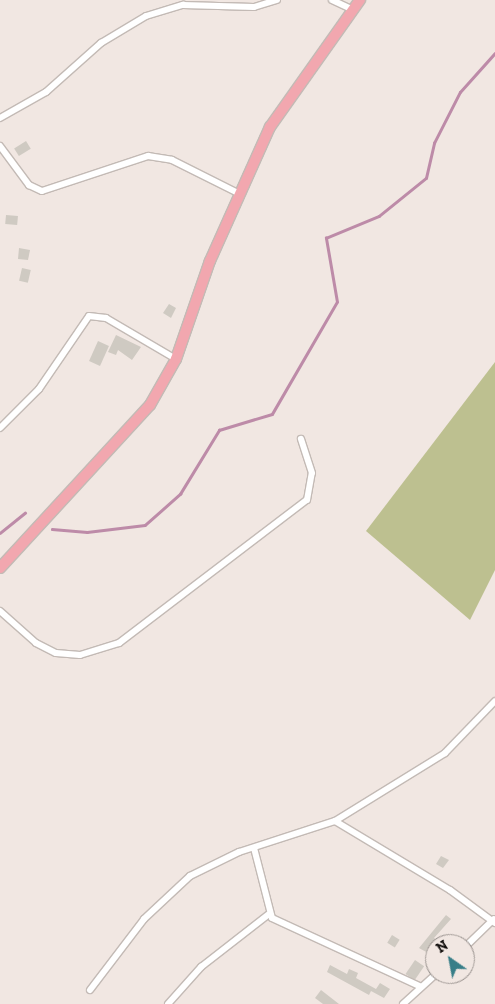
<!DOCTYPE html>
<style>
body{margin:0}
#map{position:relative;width:495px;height:1004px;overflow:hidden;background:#f1e7e2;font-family:"Zilla Slab",serif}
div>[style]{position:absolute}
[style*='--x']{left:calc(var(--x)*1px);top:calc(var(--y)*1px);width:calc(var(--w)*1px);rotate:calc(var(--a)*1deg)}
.green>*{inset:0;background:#bdc090}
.stream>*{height:2.5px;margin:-1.25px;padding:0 1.25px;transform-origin:1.25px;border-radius:1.25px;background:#bd8ba8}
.building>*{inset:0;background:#cfcac2;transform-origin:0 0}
.roads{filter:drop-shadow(1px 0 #c3bab5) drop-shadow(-1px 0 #c3bab5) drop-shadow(0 1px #c3bab5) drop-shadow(0 -1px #c3bab5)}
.minor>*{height:6px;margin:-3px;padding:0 3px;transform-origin:3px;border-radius:3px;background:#fff}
.primary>*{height:10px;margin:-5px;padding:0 5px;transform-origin:5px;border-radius:5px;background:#f2a7af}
span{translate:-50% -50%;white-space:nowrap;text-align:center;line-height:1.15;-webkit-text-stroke:4.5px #f1e7e2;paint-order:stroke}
.north{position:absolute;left:425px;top:934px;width:50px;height:50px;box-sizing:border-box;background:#f1e7e2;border:1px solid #97908c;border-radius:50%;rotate:327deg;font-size:14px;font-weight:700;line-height:20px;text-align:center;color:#110e0c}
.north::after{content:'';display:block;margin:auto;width:18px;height:22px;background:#377e88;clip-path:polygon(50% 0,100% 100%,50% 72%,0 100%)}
</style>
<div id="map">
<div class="green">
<div style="clip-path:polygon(495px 362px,495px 570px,470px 620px,366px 531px)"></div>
</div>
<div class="stream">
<div style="--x:52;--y:529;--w:35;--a:5"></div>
<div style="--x:87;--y:532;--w:58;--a:-6.9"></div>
<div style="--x:145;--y:525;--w:47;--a:-41.5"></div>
<div style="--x:180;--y:494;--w:75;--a:-58.6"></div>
<div style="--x:219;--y:430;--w:55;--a:-16.8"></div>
<div style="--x:272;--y:414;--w:129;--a:-59.9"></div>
<div style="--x:337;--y:302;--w:65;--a:-99.8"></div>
<div style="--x:326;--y:238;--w:57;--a:-22.5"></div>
<div style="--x:379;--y:216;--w:60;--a:-39"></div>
<div style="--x:426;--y:178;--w:36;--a:-77"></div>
<div style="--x:434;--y:143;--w:57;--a:-63"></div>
<div style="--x:460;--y:92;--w:52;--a:-48.1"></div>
<div style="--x:0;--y:533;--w:32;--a:-39"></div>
</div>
<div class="building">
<div style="left:26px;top:141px;width:9px;height:14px;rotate:58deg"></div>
<div style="left:6px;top:215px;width:12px;height:9px;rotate:5deg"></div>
<div style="clip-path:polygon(19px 248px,30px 250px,28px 260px,18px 259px)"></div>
<div style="left:22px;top:268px;width:9px;height:13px;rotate:13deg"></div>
<div style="clip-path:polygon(169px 304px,176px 308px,171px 318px,163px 313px)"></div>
<div style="clip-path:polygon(116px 335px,141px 347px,132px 360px,118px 350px,116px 355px,108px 352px)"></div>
<div style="left:98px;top:341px;width:12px;height:22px;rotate:24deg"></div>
<div style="clip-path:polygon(441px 856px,449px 860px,443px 868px,436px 864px)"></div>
<div style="clip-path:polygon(446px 915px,451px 919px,434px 938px,437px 940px,428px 953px,419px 948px)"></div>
<div style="left:392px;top:935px;width:9px;height:9px;rotate:32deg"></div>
<div style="left:415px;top:960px;width:11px;height:17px;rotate:34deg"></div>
<div style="clip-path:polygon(330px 965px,347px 974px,349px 969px,358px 973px,356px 978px,376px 989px,380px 983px,390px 989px,384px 998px,371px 991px,369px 995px,327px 972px)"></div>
<div style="clip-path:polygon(321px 990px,339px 1004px,323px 1004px,315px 998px)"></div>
</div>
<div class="roads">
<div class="minor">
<div style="--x:332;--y:0;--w:23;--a:25"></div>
<div style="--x:0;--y:118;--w:53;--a:-29.5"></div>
<div style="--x:46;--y:92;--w:74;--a:-41.7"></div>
<div style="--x:101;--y:43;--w:52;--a:-31"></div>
<div style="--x:146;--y:16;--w:39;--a:-17"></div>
<div style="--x:183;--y:5;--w:71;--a:1.6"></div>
<div style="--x:254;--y:7;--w:24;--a:-17"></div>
<div style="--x:0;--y:146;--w:49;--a:53.4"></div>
<div style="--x:29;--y:185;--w:14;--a:25"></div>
<div style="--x:42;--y:191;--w:112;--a:-18.3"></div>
<div style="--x:148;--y:156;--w:24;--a:9"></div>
<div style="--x:172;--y:160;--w:74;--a:26.6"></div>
<div style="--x:0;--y:428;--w:55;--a:-45"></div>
<div style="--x:39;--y:389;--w:88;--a:-55.6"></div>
<div style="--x:89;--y:316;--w:17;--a:7"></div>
<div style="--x:106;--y:318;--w:81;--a:30.4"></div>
<div style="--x:0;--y:611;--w:48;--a:41.6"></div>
<div style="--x:36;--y:643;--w:22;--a:27"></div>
<div style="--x:56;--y:653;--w:24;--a:5"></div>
<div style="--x:80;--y:655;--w:41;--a:-17.1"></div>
<div style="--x:119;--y:643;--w:236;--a:-37.3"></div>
<div style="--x:307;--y:500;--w:27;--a:-80"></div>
<div style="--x:312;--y:473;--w:36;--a:-108"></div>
<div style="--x:335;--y:821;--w:134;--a:31"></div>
<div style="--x:450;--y:890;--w:56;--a:36.3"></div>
<div style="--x:254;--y:848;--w:72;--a:75.6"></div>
<div style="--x:272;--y:918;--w:164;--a:24.8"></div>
<div style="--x:465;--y:947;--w:40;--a:-44"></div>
<div style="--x:90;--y:990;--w:89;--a:-52.7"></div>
<div style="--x:144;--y:919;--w:63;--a:-43.1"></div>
<div style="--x:190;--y:876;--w:55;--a:-26.1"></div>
<div style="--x:239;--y:852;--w:101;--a:-17.9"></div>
<div style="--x:335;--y:821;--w:129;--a:-31.7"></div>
<div style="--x:445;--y:753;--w:72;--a:-46.1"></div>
<div style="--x:168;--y:1004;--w:50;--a:-48.3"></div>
<div style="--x:201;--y:967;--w:86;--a:-37.9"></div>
<div style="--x:403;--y:1004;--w:45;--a:-42.3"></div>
</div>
<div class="primary">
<div style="--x:0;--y:568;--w:222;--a:-47.4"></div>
<div style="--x:150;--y:405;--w:53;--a:-60.5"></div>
<div style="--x:176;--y:359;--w:104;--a:-70.9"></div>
<div style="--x:210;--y:261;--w:147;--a:-65.9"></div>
<div style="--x:270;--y:127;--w:156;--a:-54.7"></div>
</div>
</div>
<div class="north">N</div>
</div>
